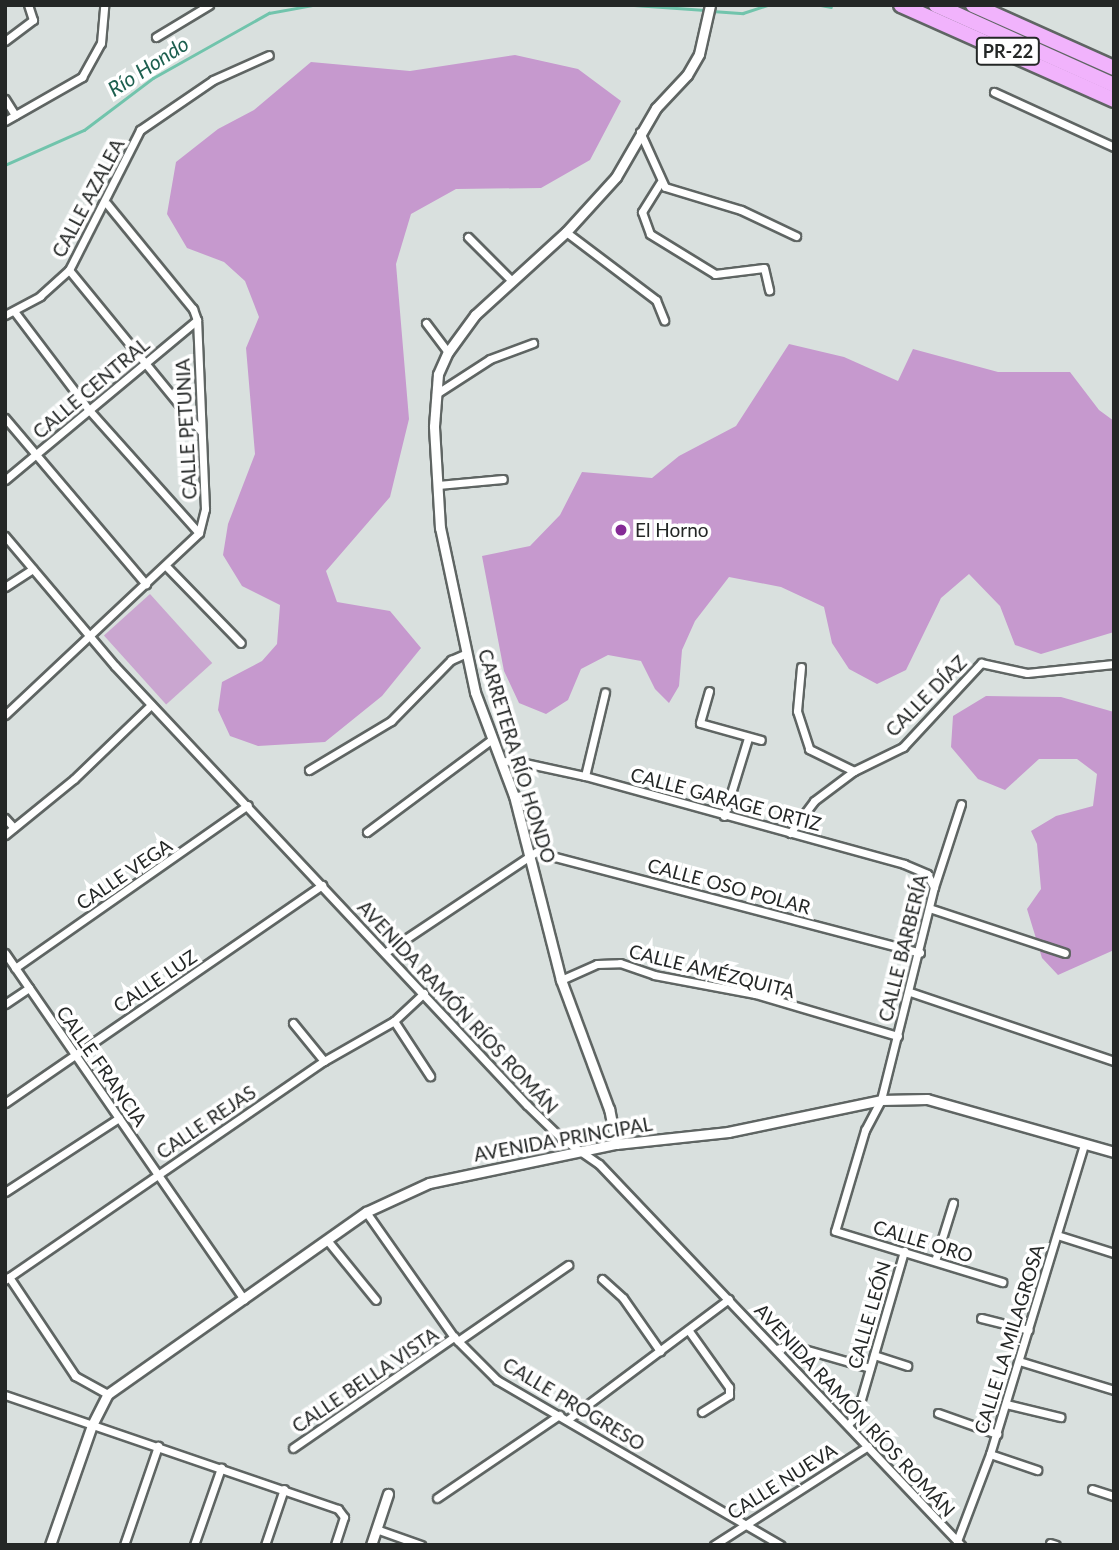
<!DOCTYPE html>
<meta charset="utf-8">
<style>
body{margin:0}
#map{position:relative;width:1119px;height:1550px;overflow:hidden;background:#d9e0de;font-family:Lato,sans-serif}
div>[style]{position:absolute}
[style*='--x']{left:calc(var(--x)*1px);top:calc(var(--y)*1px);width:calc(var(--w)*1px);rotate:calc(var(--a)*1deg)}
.green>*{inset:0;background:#caa6d0;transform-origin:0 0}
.forest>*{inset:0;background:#c699ce}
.stream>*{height:2.5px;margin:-1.25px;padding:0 1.25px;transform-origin:1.25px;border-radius:1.25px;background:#71c4ac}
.roads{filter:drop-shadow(2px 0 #5f6563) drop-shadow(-2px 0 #5f6563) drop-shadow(0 2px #5f6563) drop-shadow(0 -2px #5f6563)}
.minor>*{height:7px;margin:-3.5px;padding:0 3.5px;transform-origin:3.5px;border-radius:3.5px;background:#fff}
.tertiary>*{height:9px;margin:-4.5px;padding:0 4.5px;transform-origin:4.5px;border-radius:4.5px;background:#fff}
.motorway>*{height:14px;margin:-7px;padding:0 7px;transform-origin:7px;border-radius:7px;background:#f1b3fc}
.dots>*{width:19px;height:19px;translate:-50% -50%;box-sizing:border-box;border:4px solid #fff;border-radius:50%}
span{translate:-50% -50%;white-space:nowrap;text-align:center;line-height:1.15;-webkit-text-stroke:7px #fff;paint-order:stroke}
.shield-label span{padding:2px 5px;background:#fff;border:2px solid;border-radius:5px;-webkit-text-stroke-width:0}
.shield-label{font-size:18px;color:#242726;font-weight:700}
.street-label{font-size:19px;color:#242726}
.poi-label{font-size:19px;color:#242726}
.left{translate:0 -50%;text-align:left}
.water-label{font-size:21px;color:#1d5f4f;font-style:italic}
.frame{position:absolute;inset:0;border:7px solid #242726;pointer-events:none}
</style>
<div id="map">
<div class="green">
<div style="left:150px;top:594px;width:93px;height:62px;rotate:48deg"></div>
</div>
<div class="forest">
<div style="clip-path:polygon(515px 55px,578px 69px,621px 101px,590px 160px,541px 188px,456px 189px,411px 214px,396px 264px,409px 419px,390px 497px,326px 571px,337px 602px,390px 611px,421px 648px,382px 696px,325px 742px,258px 746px,230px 736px,218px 710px,222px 682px,262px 661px,277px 644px,280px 605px,242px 586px,223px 555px,228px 524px,255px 454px,246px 348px,259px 317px,245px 281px,224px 262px,187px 248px,167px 214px,176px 162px,218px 129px,254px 110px,311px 62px,410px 71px)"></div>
<div style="clip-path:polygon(789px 344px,844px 357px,898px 381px,913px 349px,998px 372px,1070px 372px,1099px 410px,1114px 421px,1114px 632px,1041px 654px,1015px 645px,1000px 606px,969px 574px,941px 598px,906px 670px,877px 684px,849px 669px,832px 643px,824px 607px,781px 587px,729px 577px,695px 621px,682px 650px,679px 686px,669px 703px,655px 689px,641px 661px,608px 655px,581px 669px,568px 700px,546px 714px,519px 703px,504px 671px,482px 556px,530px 546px,560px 515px,582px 472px,652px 478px,679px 456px,736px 426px)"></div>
<div style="clip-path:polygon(986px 696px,1061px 697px,1114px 712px,1114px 950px,1058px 975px,1042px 958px,1027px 909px,1041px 889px,1037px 844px,1031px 831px,1056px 816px,1093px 806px,1097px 774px,1077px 759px,1039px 759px,1005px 790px,978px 779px,951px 747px,953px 716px)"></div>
</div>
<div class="stream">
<div style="--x:634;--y:5;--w:71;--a:4"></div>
<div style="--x:821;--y:5;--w:10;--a:11"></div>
<div style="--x:712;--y:11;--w:31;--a:4"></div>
<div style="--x:743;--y:13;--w:25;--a:-18"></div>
<div style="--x:5;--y:165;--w:86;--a:-23.9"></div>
<div style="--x:84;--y:130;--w:86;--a:-37"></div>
<div style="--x:153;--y:78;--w:133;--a:-29.3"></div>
<div style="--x:269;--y:13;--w:45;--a:-10.3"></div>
</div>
<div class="roads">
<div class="minor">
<div style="--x:156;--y:37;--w:62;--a:-31.1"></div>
<div style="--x:5;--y:41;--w:35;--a:-37"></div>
<div style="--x:33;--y:20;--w:16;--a:-108"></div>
<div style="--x:994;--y:92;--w:132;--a:24.6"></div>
<div style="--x:5;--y:99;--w:19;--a:58"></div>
<div style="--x:5;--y:121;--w:89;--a:-29.7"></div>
<div style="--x:82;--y:77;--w:39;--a:-61"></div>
<div style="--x:101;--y:43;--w:38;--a:-85"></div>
<div style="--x:640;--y:132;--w:60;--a:65.6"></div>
<div style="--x:665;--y:187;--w:79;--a:16.8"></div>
<div style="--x:741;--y:210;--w:61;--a:25.3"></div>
<div style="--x:660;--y:183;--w:34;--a:122"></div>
<div style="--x:642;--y:212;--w:23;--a:70"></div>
<div style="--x:650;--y:234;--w:76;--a:31.6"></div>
<div style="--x:715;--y:274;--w:49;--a:-7"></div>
<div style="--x:764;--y:268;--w:23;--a:77"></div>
<div style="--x:566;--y:232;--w:113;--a:37.1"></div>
<div style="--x:656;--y:300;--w:22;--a:68"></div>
<div style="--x:468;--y:237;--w:61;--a:45"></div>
<div style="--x:69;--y:270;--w:208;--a:50.7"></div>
<div style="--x:14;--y:311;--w:124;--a:52.9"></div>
<div style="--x:89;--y:410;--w:165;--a:48.2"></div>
<div style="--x:5;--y:315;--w:40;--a:-28"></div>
<div style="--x:40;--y:296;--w:39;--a:-42"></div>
<div style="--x:69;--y:270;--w:157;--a:-63.1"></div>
<div style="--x:140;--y:130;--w:88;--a:-34.4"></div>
<div style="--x:213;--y:80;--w:61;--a:-24.1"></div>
<div style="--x:426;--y:323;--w:36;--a:53"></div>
<div style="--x:436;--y:394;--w:64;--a:-32.9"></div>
<div style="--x:490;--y:359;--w:46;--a:-20.4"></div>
<div style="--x:5;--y:418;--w:218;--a:49.7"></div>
<div style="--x:5;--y:480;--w:250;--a:-39.8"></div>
<div style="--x:438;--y:485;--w:65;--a:-5.3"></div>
<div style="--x:5;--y:536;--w:170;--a:49.8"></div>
<div style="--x:115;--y:666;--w:602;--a:46.82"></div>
<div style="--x:527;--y:1105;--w:46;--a:44.1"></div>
<div style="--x:560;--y:1137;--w:47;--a:34.7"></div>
<div style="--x:599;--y:1164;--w:526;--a:46.46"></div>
<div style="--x:166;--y:566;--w:107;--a:45.8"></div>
<div style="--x:5;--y:587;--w:33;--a:-33"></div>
<div style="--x:801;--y:667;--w:44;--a:95.2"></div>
<div style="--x:797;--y:711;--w:40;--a:72"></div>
<div style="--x:809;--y:749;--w:50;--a:26.1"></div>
<div style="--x:709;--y:691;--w:33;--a:106"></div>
<div style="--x:700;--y:723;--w:63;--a:15.6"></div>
<div style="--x:5;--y:715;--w:266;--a:-43.2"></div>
<div style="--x:199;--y:533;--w:25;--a:-76"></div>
<div style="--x:205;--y:509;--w:189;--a:-92.4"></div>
<div style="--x:197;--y:320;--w:12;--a:-110"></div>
<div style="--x:193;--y:309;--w:136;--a:-129.3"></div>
<div style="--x:501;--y:762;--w:10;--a:-11"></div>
<div style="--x:511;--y:760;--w:76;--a:12.2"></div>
<div style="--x:585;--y:776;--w:331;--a:15.4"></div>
<div style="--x:904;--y:864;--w:25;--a:23"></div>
<div style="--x:927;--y:874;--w:15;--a:62"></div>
<div style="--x:309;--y:770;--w:96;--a:-30.9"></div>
<div style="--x:391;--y:721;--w:86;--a:-45.5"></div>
<div style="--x:451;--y:660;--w:17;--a:-24"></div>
<div style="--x:585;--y:776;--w:86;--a:-76.6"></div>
<div style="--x:961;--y:804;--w:87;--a:108"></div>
<div style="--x:934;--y:887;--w:219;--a:104"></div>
<div style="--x:881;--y:1100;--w:34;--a:118"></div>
<div style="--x:865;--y:1130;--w:105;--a:106.5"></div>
<div style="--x:835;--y:1231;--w:175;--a:17"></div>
<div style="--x:724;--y:816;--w:82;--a:-72.9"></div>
<div style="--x:5;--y:818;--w:13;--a:48"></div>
<div style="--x:367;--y:832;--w:156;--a:-36.6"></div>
<div style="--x:790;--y:833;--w:40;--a:-53"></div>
<div style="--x:814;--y:801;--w:50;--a:-36.9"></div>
<div style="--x:854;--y:771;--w:55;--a:-26.1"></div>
<div style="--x:903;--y:747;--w:115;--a:-47.1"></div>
<div style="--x:981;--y:663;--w:47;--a:12.3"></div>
<div style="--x:1027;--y:673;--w:87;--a:-5.9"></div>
<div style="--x:5;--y:835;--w:89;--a:-39.1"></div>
<div style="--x:74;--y:779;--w:107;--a:-43.9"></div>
<div style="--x:929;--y:908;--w:143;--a:18.3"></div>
<div style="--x:386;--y:952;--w:180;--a:-33.7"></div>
<div style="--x:536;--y:852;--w:397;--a:14.7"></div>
<div style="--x:5;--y:953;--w:421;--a:55.4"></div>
<div style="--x:15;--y:968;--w:284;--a:-35"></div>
<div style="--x:561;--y:980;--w:39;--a:-24"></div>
<div style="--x:597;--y:964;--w:23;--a:-2"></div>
<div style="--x:620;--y:963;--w:36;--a:19"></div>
<div style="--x:654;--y:975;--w:103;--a:10.7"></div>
<div style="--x:755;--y:994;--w:149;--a:16.4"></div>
<div style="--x:910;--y:992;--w:215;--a:18.7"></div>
<div style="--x:5;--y:1004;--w:29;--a:-34"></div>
<div style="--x:394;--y:1021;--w:66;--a:56.8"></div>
<div style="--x:293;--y:1023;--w:49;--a:50.8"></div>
<div style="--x:5;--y:1103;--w:385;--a:-34.5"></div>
<div style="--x:5;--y:1192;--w:136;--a:-33"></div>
<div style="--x:366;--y:1212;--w:153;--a:54.9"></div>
<div style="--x:454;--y:1337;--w:61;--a:45"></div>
<div style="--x:497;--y:1380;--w:328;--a:30.2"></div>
<div style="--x:1057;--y:1235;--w:60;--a:17.5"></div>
<div style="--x:327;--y:1240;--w:77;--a:50.8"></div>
<div style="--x:935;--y:1261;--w:61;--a:-72.8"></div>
<div style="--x:9;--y:1277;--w:119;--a:56.3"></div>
<div style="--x:75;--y:1376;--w:38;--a:29"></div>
<div style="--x:602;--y:1279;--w:28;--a:42"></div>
<div style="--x:623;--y:1298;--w:65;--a:55.1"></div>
<div style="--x:5;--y:1280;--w:387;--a:-34.5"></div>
<div style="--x:324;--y:1061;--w:81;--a:-29.7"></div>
<div style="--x:394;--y:1021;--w:41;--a:-43"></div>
<div style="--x:981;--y:1318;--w:49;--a:14"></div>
<div style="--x:689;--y:1331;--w:69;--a:54.5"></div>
<div style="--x:729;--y:1387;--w:8;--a:90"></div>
<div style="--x:729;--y:1395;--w:32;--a:148"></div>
<div style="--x:458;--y:1341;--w:134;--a:-34.6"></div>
<div style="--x:776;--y:1349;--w:15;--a:-16"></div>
<div style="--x:790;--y:1345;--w:83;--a:16"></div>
<div style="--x:874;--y:1355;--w:35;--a:18"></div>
<div style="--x:1019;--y:1361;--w:99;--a:17"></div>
<div style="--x:5;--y:1395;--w:352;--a:18.9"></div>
<div style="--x:338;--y:1509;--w:10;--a:53"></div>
<div style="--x:344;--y:1517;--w:29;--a:108"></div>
<div style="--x:1006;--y:1404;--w:56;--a:13.5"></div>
<div style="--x:938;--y:1413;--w:63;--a:19.6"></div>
<div style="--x:567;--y:1420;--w:202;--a:-36.8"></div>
<div style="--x:848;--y:1425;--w:15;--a:-53"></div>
<div style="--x:857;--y:1413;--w:169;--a:-73.8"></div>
<div style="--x:293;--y:1448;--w:196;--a:-34.6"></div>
<div style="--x:990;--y:1454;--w:50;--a:18.8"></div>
<div style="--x:1092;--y:1489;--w:23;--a:18"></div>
<div style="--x:437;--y:1498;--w:148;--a:-34.2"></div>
<div style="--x:376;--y:1529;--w:48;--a:19.6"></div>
<div style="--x:957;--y:1541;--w:93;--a:-69.2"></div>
<div style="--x:990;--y:1454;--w:324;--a:-73.1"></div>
<div style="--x:1050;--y:1543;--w:6;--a:18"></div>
<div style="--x:124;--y:1545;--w:105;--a:-71"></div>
<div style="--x:194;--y:1545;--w:82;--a:-70.7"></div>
<div style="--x:265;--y:1545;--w:59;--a:-71.3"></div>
<div style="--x:714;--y:1545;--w:183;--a:-32.7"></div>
</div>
<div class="tertiary">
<div style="--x:616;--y:1144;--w:36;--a:-101"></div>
<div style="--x:609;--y:1109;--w:138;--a:-110.4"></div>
<div style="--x:561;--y:980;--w:190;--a:-104.3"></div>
<div style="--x:514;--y:796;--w:111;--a:-110.6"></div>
<div style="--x:475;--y:692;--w:168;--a:-102"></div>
<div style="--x:440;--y:528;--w:102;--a:-93.4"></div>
<div style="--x:434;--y:426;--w:52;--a:-85.6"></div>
<div style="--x:438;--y:374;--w:24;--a:-66"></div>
<div style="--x:448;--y:352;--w:46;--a:-53.9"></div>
<div style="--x:475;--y:315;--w:123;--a:-42.4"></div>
<div style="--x:566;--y:232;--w:74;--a:-47.7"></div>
<div style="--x:616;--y:177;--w:80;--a:-59.9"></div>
<div style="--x:656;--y:108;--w:45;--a:-46.8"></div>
<div style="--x:687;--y:75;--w:24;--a:-60"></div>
<div style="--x:699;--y:54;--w:50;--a:-77.3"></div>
<div style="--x:50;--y:1545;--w:127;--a:-70.7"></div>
<div style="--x:92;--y:1425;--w:35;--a:-63"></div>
<div style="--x:108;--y:1394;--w:316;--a:-35.2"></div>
<div style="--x:366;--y:1212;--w:69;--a:-24.7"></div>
<div style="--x:429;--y:1183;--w:191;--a:-11.8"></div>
<div style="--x:616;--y:1144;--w:113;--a:-6.1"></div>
<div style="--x:728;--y:1132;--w:156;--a:-11.8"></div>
<div style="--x:881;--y:1100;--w:46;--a:-1.2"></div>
<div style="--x:927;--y:1099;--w:194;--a:15.8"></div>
<div style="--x:371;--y:1545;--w:54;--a:-71.6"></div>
</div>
<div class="motorway">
<div style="--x:901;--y:5;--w:233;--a:24"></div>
<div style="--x:936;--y:5;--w:195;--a:24.2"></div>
<div style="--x:973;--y:5;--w:154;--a:24.1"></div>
</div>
</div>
<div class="dots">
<div style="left:621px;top:530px;background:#852a96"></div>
</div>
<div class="shield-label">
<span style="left:1008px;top:51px">PR-22</span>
</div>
<div class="street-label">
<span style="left:88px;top:198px;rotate:-62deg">CALLE AZALEA</span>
<span style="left:91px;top:388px;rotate:-40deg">CALLE CENTRAL</span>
<span style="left:186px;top:429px;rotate:-93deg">CALLE PETUNIA</span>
<span style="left:926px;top:696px;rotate:-45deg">CALLE DÍAZ</span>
<span style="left:517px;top:756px;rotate:73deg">CARRETERA RÍO HONDO</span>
<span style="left:726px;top:799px;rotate:15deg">CALLE GARAGE ORTIZ</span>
<span style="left:124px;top:874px;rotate:-34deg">CALLE VEGA</span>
<span style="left:729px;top:886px;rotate:15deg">CALLE OSO POLAR</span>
<span style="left:903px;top:948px;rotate:-76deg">CALLE BARBERÍA</span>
<span style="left:712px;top:971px;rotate:14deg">CALLE AMÉZQUITA</span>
<span style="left:155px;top:981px;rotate:-34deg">CALLE LUZ</span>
<span style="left:458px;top:1007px;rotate:47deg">AVENIDA RAMÓN RÍOS ROMÁN</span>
<span style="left:102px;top:1066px;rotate:55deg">CALLE FRANCIA</span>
<span style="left:206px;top:1122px;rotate:-34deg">CALLE REJAS</span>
<span style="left:563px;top:1139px;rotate:-10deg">AVENIDA PRINCIPAL</span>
<span style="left:923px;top:1241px;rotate:17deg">CALLE ORO</span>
<span style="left:869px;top:1315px;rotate:-74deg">CALLE LEÓN</span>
<span style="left:1009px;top:1339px;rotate:-73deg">CALLE LA MILAGROSA</span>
<span style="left:365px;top:1380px;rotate:-34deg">CALLE BELLA VISTA</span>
<span style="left:574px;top:1404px;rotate:31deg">CALLE PROGRESO</span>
<span style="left:855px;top:1410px;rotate:47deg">AVENIDA RAMÓN RÍOS ROMÁN</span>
<span style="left:782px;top:1481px;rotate:-32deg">CALLE NUEVA</span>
</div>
<div class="poi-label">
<span class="left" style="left:635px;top:530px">El Horno</span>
</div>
<div class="water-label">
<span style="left:148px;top:66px;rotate:-33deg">Río Hondo</span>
</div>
<div class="frame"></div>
</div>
